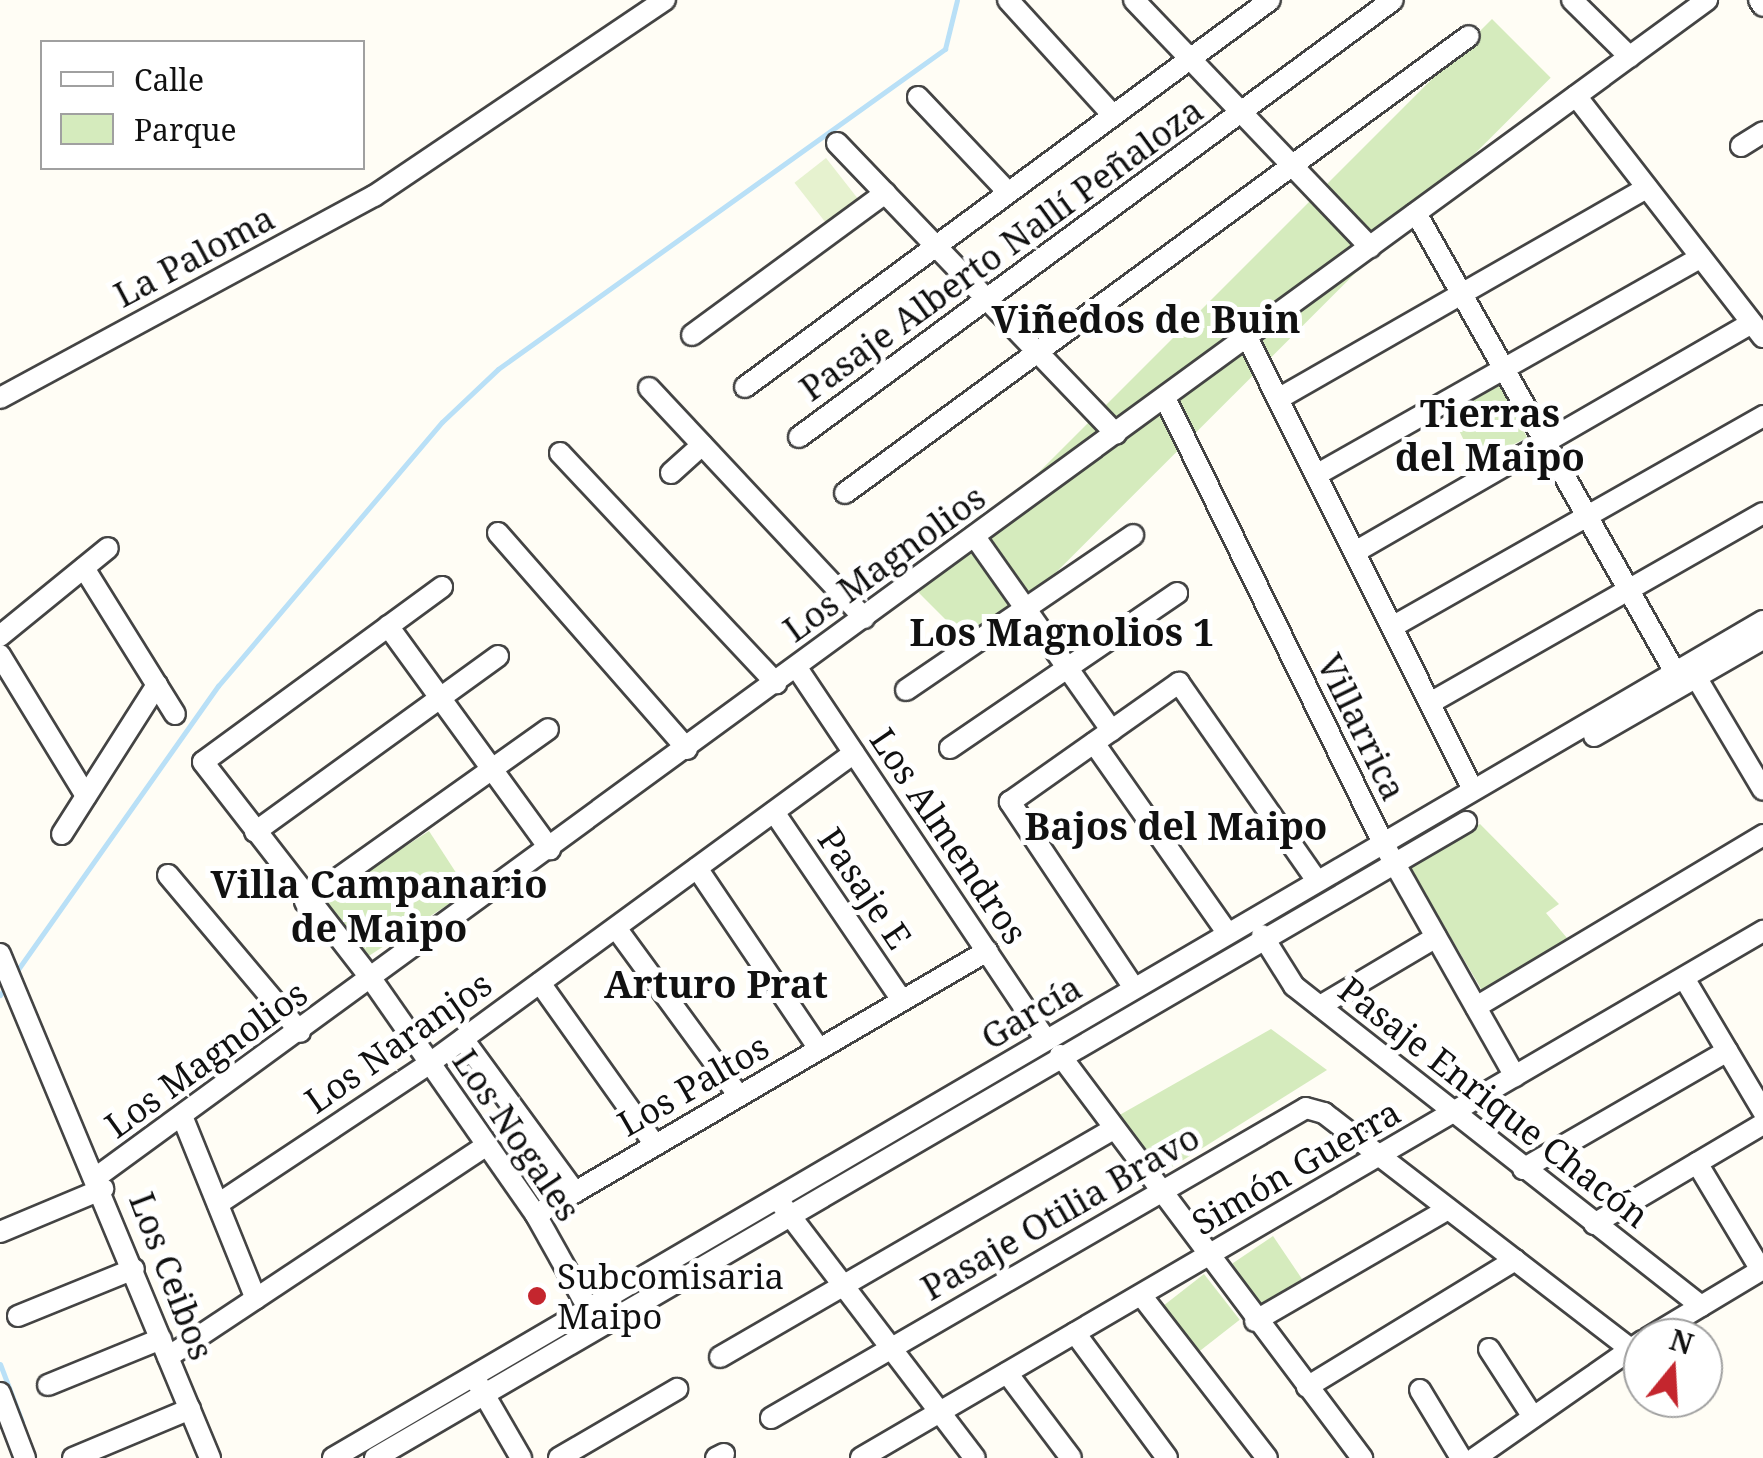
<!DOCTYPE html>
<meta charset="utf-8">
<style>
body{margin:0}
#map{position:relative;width:1763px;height:1458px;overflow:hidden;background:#fffdf5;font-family:"Noto Serif",serif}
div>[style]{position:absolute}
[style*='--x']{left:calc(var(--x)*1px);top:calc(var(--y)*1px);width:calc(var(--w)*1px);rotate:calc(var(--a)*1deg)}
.green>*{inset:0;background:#d5ebbd;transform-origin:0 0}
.pitch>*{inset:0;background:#e6f2cf;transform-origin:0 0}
.stream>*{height:5px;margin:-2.5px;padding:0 2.5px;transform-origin:2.5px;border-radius:2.5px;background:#b9e0f7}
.roads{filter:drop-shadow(2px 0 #444) drop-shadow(-2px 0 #444) drop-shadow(0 2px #444) drop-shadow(0 -2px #444)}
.minor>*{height:20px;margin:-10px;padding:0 10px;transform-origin:10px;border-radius:10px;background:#fff}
.dots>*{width:28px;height:28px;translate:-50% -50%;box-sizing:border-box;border:5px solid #fff;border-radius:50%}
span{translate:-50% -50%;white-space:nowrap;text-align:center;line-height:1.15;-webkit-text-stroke:10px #fff;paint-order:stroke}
.street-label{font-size:35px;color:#111}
.poi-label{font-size:35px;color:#111}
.left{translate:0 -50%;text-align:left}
.neighbourhood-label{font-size:38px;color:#111;font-weight:700}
.legend{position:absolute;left:40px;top:40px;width:325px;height:130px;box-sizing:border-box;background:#fff;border:2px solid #a0a0a0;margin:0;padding:12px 18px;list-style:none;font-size:30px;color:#111}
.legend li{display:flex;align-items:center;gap:20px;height:50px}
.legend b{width:50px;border:2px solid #a0a0a0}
.north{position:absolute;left:1623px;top:1318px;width:100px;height:100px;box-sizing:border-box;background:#fff;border:2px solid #a0a0a0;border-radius:50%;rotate:18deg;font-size:28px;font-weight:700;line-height:40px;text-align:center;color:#111}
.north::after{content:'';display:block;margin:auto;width:35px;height:45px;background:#c4262e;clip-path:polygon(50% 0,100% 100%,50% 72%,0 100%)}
</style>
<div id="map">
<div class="green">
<div style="left:1492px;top:19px;width:83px;height:811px;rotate:45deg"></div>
<div style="left:1500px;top:382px;width:62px;height:58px;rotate:64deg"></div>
<div style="clip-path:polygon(1480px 824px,1559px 904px,1546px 913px,1567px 938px,1483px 992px,1410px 868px)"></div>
<div style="left:429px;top:831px;width:72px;height:126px;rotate:57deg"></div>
<div style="clip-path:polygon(1271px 1029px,1327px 1070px,1161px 1174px,1116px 1117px)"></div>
<div style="left:1273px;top:1236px;width:52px;height:49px;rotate:56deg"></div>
<div style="left:1204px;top:1274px;width:58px;height:54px;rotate:52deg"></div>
</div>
<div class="pitch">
<div style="left:826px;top:158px;width:55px;height:40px;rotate:52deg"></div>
</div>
<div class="stream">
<div style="--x:14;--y:975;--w:354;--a:-54.8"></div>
<div style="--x:218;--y:686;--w:346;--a:-49.7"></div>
<div style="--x:442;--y:422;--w:77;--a:-43.4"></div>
<div style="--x:498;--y:369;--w:550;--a:-35.6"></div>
<div style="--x:945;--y:49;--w:50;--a:-76.2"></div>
<div style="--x:0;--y:995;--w:14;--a:-54"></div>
<div style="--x:0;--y:1364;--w:62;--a:69.2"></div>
</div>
<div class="roads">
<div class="minor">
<div style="--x:1008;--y:0;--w:153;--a:47.7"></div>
<div style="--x:1134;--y:0;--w:342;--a:46.3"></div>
<div style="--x:1572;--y:0;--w:81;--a:44.5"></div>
<div style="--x:1759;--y:0;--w:7;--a:56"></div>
<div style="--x:1576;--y:96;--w:305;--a:52.2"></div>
<div style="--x:918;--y:97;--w:128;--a:46.6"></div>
<div style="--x:837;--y:143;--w:403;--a:46.2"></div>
<div style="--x:1741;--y:146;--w:26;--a:-32"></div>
<div style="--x:1416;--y:213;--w:527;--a:60.57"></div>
<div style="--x:692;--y:335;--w:240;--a:-36.3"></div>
<div style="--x:1247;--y:337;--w:506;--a:63.49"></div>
<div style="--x:745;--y:387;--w:652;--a:-36.4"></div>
<div style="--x:649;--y:388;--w:315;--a:46.9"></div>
<div style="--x:0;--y:398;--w:425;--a:-28.4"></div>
<div style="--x:374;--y:196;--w:351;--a:-34"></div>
<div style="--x:1165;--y:398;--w:496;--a:63.9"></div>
<div style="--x:1383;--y:843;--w:268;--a:60.5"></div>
<div style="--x:1278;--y:399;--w:425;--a:-29.8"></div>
<div style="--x:799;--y:437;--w:737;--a:-36.34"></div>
<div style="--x:560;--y:453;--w:316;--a:46.8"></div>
<div style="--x:671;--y:473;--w:42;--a:-42.1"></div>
<div style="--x:1316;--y:475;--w:442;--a:-29.5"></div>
<div style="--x:845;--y:493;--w:773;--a:-36.22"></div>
<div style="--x:498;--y:533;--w:287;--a:48.8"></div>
<div style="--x:975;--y:537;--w:237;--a:54.8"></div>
<div style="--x:1355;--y:552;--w:458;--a:-30"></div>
<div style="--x:84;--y:568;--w:172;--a:58.1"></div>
<div style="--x:442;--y:587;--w:296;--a:143.8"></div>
<div style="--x:203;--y:762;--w:276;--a:52.2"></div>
<div style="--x:372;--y:980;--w:287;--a:55.1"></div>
<div style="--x:536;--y:1215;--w:109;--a:60.8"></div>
<div style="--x:388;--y:626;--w:276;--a:54"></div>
<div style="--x:1392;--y:627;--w:427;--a:-29.6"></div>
<div style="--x:0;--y:636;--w:139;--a:-39.2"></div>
<div style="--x:0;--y:655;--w:165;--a:58.6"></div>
<div style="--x:797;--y:668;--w:448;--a:56.2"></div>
<div style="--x:1696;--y:677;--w:131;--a:59.3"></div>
<div style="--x:906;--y:690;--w:275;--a:-34.3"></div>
<div style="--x:1430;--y:703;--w:383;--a:-29.7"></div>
<div style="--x:1594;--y:736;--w:195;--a:-29.9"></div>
<div style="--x:1094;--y:743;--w:233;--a:54.9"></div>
<div style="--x:950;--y:748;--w:275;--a:-34.3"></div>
<div style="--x:774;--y:812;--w:227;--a:55.8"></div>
<div style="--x:255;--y:832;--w:300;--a:-35.9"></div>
<div style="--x:62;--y:834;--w:177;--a:-57.5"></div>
<div style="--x:697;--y:868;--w:218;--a:56"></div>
<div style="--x:168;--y:875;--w:205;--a:49.9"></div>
<div style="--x:305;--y:902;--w:298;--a:-35.4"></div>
<div style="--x:616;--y:928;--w:208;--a:53.8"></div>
<div style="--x:1262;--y:935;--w:60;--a:57.9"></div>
<div style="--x:1294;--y:986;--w:518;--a:38.18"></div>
<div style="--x:0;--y:954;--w:546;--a:67.38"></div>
<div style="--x:1684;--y:978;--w:155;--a:59.3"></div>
<div style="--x:540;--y:983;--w:199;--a:54.6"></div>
<div style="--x:1134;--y:988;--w:224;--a:-123.7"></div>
<div style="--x:1010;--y:802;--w:207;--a:-35.2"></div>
<div style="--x:1179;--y:683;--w:241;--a:55.1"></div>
<div style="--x:1320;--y:1006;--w:135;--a:-30.7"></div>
<div style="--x:1476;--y:1007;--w:335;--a:-30.9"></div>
<div style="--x:463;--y:1039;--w:190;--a:53.8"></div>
<div style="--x:1060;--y:1055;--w:504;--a:53.15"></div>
<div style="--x:182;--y:1116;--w:197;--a:68"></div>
<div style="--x:1697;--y:1163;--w:125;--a:59.1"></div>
<div style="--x:1523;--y:1169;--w:236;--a:-30"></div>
<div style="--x:98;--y:1176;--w:1993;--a:-36.16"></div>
<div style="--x:218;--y:1204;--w:255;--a:-33.6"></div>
<div style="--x:430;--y:1063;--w:525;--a:-36.17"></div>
<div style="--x:782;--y:1205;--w:318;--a:52.7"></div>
<div style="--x:536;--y:1215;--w:523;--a:-30.34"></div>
<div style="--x:1594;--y:1224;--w:196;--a:-30.6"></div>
<div style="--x:0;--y:1232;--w:112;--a:-22.7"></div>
<div style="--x:1141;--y:1295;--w:206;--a:52.3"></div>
<div style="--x:18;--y:1316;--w:125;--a:-22.1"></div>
<div style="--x:1255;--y:1321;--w:223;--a:-30.1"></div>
<div style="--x:1075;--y:1333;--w:155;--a:53.6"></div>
<div style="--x:1648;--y:1338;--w:134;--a:-31"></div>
<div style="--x:1489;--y:1349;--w:81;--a:57.1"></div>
<div style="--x:168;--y:1357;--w:383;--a:-33.6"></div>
<div style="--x:720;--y:1357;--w:454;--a:-30.1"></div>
<div style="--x:1007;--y:1373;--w:106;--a:53"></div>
<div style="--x:477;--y:1382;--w:88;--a:59.9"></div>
<div style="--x:48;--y:1385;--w:122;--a:-22.2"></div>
<div style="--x:1307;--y:1387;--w:244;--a:-31.4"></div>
<div style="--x:1420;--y:1390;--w:79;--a:58.9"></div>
<div style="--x:0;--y:1393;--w:70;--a:69"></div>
<div style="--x:771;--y:1418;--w:618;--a:-30.09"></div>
<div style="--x:1306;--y:1108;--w:19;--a:16"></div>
<div style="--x:1324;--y:1113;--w:386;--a:37.6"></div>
<div style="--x:73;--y:1458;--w:127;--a:-22.7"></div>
<div style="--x:333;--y:1458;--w:1657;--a:-30.34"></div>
<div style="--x:375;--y:1458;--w:1263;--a:-30.24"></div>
<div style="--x:559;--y:1458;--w:137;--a:-30.3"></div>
<div style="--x:716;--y:1458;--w:9;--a:-27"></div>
<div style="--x:861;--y:1458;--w:1045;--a:-30.3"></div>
<div style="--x:1475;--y:1458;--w:205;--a:-34.9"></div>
</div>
</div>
<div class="dots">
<div style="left:537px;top:1296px;background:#c4262e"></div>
</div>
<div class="street-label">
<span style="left:1001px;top:249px;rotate:-36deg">Pasaje Alberto Nallí Peñaloza</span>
<span style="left:194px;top:256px;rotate:-28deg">La Paloma</span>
<span style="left:884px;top:563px;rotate:-36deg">Los Magnolios</span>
<span style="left:1362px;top:727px;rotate:64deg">Villarrica</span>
<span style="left:949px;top:836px;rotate:56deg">Los Almendros</span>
<span style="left:865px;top:888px;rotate:56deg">Pasaje E</span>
<span style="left:1031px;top:1012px;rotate:-31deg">García</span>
<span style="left:398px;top:1042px;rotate:-35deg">Los Naranjos</span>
<span style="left:206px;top:1059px;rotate:-36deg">Los Magnolios</span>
<span style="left:693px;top:1085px;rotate:-30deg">Los Paltos</span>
<span style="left:1494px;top:1102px;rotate:38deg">Pasaje Enrique Chacón</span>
<span style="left:517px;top:1135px;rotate:56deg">Los Nogales</span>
<span style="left:1296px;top:1167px;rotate:-30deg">Simón Guerra</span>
<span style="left:1060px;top:1212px;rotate:-30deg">Pasaje Otilia Bravo</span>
<span style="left:172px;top:1276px;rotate:69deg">Los Ceibos</span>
</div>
<div class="poi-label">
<span class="left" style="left:557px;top:1296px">Subcomisaria<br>Maipo</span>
</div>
<div class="neighbourhood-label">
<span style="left:1146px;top:319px">Viñedos de Buin</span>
<span style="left:1490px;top:435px">Tierras<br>del Maipo</span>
<span style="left:1062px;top:632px">Los Magnolios 1</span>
<span style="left:1176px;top:826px">Bajos del Maipo</span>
<span style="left:379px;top:906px">Villa Campanario<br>de Maipo</span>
<span style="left:716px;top:984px">Arturo Prat</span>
</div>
<ul class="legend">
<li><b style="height:12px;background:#fff"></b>Calle</li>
<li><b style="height:28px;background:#d5ebbd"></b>Parque</li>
</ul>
<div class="north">N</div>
</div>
